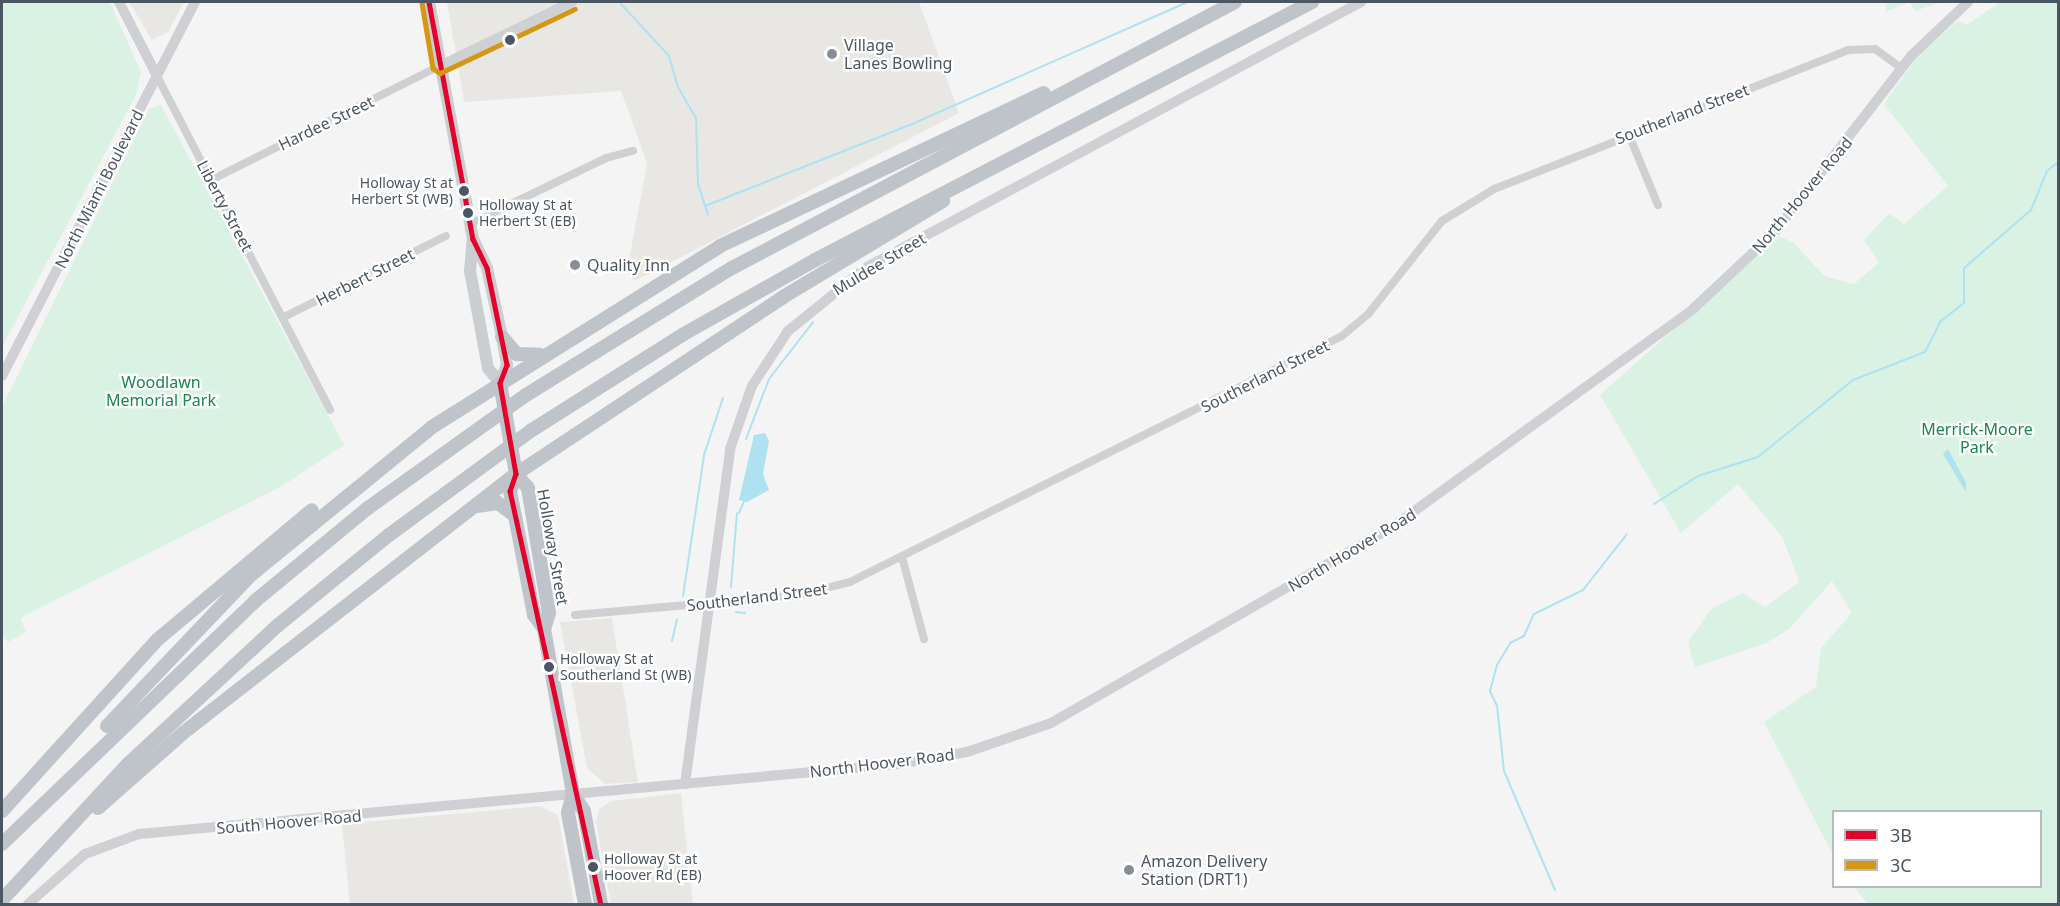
<!DOCTYPE html>
<style>
body{margin:0}
#map{position:relative;width:2060px;height:906px;overflow:hidden;background:#f4f4f4;font-family:"Noto Sans",sans-serif}
div>[style]{position:absolute}
[style*='--x']{left:calc(var(--x)*1px);top:calc(var(--y)*1px);width:calc(var(--w)*1px);rotate:calc(var(--a)*1deg)}
.commercial>*{inset:0;background:#e8e7e3}
.green>*{inset:0;background:#d9f2e3}
.water>*{inset:0;background:#aee2f0}
.stream>*{height:2px;margin:-1px;padding:0 1px;transform-origin:1px;border-radius:1px;background:#aee2f0}
.street>*{height:8px;margin:-4px;padding:0 4px;transform-origin:4px;border-radius:4px;background:#ced0d2}
.secondary>*{height:10px;margin:-5px;padding:0 5px;transform-origin:5px;border-radius:5px;background:#ced0d4}
.primary>*{height:12px;margin:-6px;padding:0 6px;transform-origin:6px;border-radius:6px;background:#caced1}
.highway>*{height:14px;margin:-7px;padding:0 7px;transform-origin:7px;border-radius:7px;background:#bec4c9}
.bus-1>*{height:4.5px;margin:-2.25px;padding:0 2.25px;transform-origin:2.25px;border-radius:2.25px;background:#e4002b}
.bus-2>*{height:4.5px;margin:-2.25px;padding:0 2.25px;transform-origin:2.25px;border-radius:2.25px;background:#d49613}
.dots>*{width:16px;height:16px;translate:-50% -50%;box-sizing:border-box;border:3px solid #fff;border-radius:50%}
span{translate:-50% -50%;white-space:nowrap;text-align:center;line-height:1.15;-webkit-text-stroke:4.5px #fff;paint-order:stroke}
.bus-label{font-size:14px;color:#4a5661}
.right{translate:-100% -50%;text-align:right}
.left{translate:0 -50%;text-align:left}
.poi-label{font-size:16px;color:#4a5661}
.street-label{font-size:16px;color:#4a5661}
.park-label{font-size:16px;color:#17864f}
.frame{position:absolute;inset:0;border:3px solid #4a5661;pointer-events:none}
.legend{position:absolute;left:1832px;top:810px;width:210px;height:78px;box-sizing:border-box;background:#fff;border:2px solid #b7bbc0;margin:0;padding:8px 10px;list-style:none;font-size:18px;color:#4a5661}
.legend li{display:flex;align-items:center;gap:12px;height:30px}
.legend b{width:30px;border:2px solid #b7bbc0}
</style>
<div id="map">
<div class="commercial">
<div style="clip-path:polygon(129px 2px,184px 2px,168px 32px,152px 40px)"></div>
<div style="clip-path:polygon(447px 2px,919px 2px,959px 113px,635px 281px,627px 271px,647px 163px,621px 91px,464px 102px)"></div>
<div style="clip-path:polygon(612px 618px,638px 782px,605px 784px,587px 768px,560px 622px)"></div>
<div style="clip-path:polygon(681px 793px,693px 904px,611px 904px,596px 822px,599px 809px,612px 801px)"></div>
<div style="clip-path:polygon(540px 806px,558px 815px,574px 904px,350px 904px,342px 824px)"></div>
</div>
<div class="green">
<div style="clip-path:polygon(2px 2px,110px 2px,141px 72px,136px 95px,2px 347px)"></div>
<div style="clip-path:polygon(1887px 2px,1941px 2px,1915px 11px,1910px 2px,1885px 12px)"></div>
<div style="clip-path:polygon(2000px 2px,2058px 2px,2058px 904px,1868px 904px,1854px 887px,2040px 886px,2040px 812px,1834px 812px,1833px 855px,1764px 722px,1816px 687px,1821px 648px,1852px 613px,1832px 581px,1789px 629px,1766px 643px,1695px 667px,1688px 642px,1711px 609px,1742px 593px,1765px 607px,1799px 582px,1783px 538px,1738px 484px,1681px 533px,1600px 395px,1779px 236px,1794px 243px,1824px 276px,1854px 284px,1879px 262px,1864px 240px,1889px 213px,1904px 224px,1948px 186px,1884px 104px,1922px 50px,1958px 21px,1967px 25px)"></div>
<div style="clip-path:polygon(161px 105px,344px 445px,282px 486px,20px 618px,26px 632px,8px 642px,2px 635px,2px 407px,149px 109px)"></div>
</div>
<div class="water">
<div style="clip-path:polygon(765px 433px,769px 441px,763px 474px,769px 490px,747px 502px,739px 500px,754px 435px)"></div>
<div style="clip-path:polygon(1948px 449px,1966px 483px,1966px 492px,1943px 454px)"></div>
</div>
<div class="stream">
<div style="--x:621;--y:4;--w:71;--a:47.3"></div>
<div style="--x:669;--y:56;--w:32;--a:74"></div>
<div style="--x:678;--y:87;--w:36;--a:60"></div>
<div style="--x:696;--y:118;--w:66;--a:88.3"></div>
<div style="--x:698;--y:184;--w:32;--a:72"></div>
<div style="--x:705;--y:206;--w:220;--a:-21.6"></div>
<div style="--x:910;--y:125;--w:303;--a:-23.9"></div>
<div style="--x:746;--y:439;--w:64;--a:-69"></div>
<div style="--x:769;--y:379;--w:72;--a:-52.3"></div>
<div style="--x:1654;--y:504;--w:52;--a:-32.5"></div>
<div style="--x:1698;--y:476;--w:63;--a:-17.6"></div>
<div style="--x:1758;--y:457;--w:122;--a:-39"></div>
<div style="--x:1853;--y:380;--w:77;--a:-21.3"></div>
<div style="--x:1925;--y:352;--w:35;--a:-63"></div>
<div style="--x:1941;--y:321;--w:29;--a:-38"></div>
<div style="--x:1964;--y:303;--w:35;--a:-90"></div>
<div style="--x:1964;--y:268;--w:89;--a:-40.9"></div>
<div style="--x:2031;--y:210;--w:42;--a:-67.7"></div>
<div style="--x:2047;--y:171;--w:14;--a:-39"></div>
<div style="--x:739;--y:513;--w:13;--a:-67"></div>
<div style="--x:731;--y:587;--w:74;--a:-85.4"></div>
<div style="--x:683;--y:596;--w:143;--a:-81.5"></div>
<div style="--x:704;--y:455;--w:60;--a:-71.6"></div>
<div style="--x:736;--y:612;--w:9;--a:6"></div>
<div style="--x:672;--y:641;--w:22;--a:-77"></div>
<div style="--x:1555;--y:890;--w:129;--a:-113.2"></div>
<div style="--x:1504;--y:771;--w:65;--a:-96.1"></div>
<div style="--x:1497;--y:706;--w:17;--a:-115"></div>
<div style="--x:1490;--y:691;--w:27;--a:-75"></div>
<div style="--x:1497;--y:665;--w:26;--a:-59"></div>
<div style="--x:1510;--y:643;--w:16;--a:-27"></div>
<div style="--x:1524;--y:636;--w:24;--a:-66"></div>
<div style="--x:1534;--y:614;--w:55;--a:-26.1"></div>
<div style="--x:1583;--y:590;--w:71;--a:-51.8"></div>
</div>
<div class="street">
<div style="--x:157;--y:76;--w:376;--a:62.6"></div>
<div style="--x:1629;--y:135;--w:76;--a:67.5"></div>
<div style="--x:211;--y:180;--w:256;--a:-26.5"></div>
<div style="--x:470;--y:224;--w:151;--a:-25.9"></div>
<div style="--x:606;--y:158;--w:28;--a:-15"></div>
<div style="--x:284;--y:317;--w:181;--a:-26.6"></div>
<div style="--x:902;--y:557;--w:85;--a:75"></div>
<div style="--x:575;--y:615;--w:225;--a:-5.1"></div>
<div style="--x:799;--y:595;--w:53;--a:-14.3"></div>
<div style="--x:850;--y:582;--w:550;--a:-26.57"></div>
<div style="--x:1342;--y:336;--w:35;--a:-40"></div>
<div style="--x:1369;--y:313;--w:117;--a:-51.6"></div>
<div style="--x:1442;--y:221;--w:61;--a:-31.6"></div>
<div style="--x:1494;--y:189;--w:380;--a:-21.4"></div>
<div style="--x:1848;--y:50;--w:27;--a:-2"></div>
<div style="--x:1875;--y:49;--w:32;--a:36"></div>
</div>
<div class="secondary">
<div style="--x:119;--y:2;--w:83;--a:62.8"></div>
<div style="--x:440;--y:66;--w:147;--a:-25.9"></div>
<div style="--x:2;--y:376;--w:421;--a:-62.7"></div>
<div style="--x:685;--y:784;--w:338;--a:-82.3"></div>
<div style="--x:730;--y:449;--w:67;--a:-70.8"></div>
<div style="--x:752;--y:386;--w:66;--a:-56.8"></div>
<div style="--x:788;--y:331;--w:102;--a:-39"></div>
<div style="--x:867;--y:267;--w:561;--a:-28.21"></div>
<div style="--x:28;--y:904;--w:76;--a:-41.3"></div>
<div style="--x:85;--y:854;--w:58;--a:-20.3"></div>
<div style="--x:139;--y:834;--w:764;--a:-5.26"></div>
<div style="--x:900;--y:764;--w:68;--a:-10.2"></div>
<div style="--x:967;--y:752;--w:89;--a:-19"></div>
<div style="--x:1051;--y:723;--w:397;--a:-29.9"></div>
<div style="--x:1395;--y:525;--w:368;--a:-35.9"></div>
<div style="--x:1693;--y:309;--w:112;--a:-43.2"></div>
<div style="--x:1775;--y:232;--w:222;--a:-52.3"></div>
<div style="--x:1911;--y:56;--w:79;--a:-43.5"></div>
</div>
<div class="primary">
<div style="--x:429;--y:2;--w:241;--a:79.5"></div>
<div style="--x:473;--y:239;--w:32;--a:64"></div>
<div style="--x:487;--y:268;--w:71;--a:77.7"></div>
<div style="--x:502;--y:337;--w:28;--a:80"></div>
<div style="--x:507;--y:365;--w:19;--a:111"></div>
<div style="--x:500;--y:383;--w:19;--a:-129"></div>
<div style="--x:488;--y:368;--w:99;--a:-100.5"></div>
<div style="--x:470;--y:271;--w:32;--a:-85"></div>
</div>
<div class="highway">
<div style="--x:502;--y:337;--w:23;--a:49"></div>
<div style="--x:517;--y:354;--w:23;--a:2"></div>
<div style="--x:500;--y:383;--w:92;--a:80"></div>
<div style="--x:516;--y:474;--w:18;--a:109"></div>
<div style="--x:510;--y:491;--w:25;--a:79"></div>
<div style="--x:515;--y:516;--w:101;--a:79.1"></div>
<div style="--x:534;--y:615;--w:17;--a:54"></div>
<div style="--x:544;--y:629;--w:168;--a:80"></div>
<div style="--x:573;--y:794;--w:20;--a:57"></div>
<div style="--x:584;--y:811;--w:95;--a:79.6"></div>
<div style="--x:516;--y:474;--w:18;--a:49"></div>
<div style="--x:528;--y:488;--w:127;--a:80.5"></div>
<div style="--x:549;--y:613;--w:17;--a:107"></div>
<div style="--x:477;--y:506;--w:21;--a:-8"></div>
<div style="--x:498;--y:503;--w:21;--a:37"></div>
<div style="--x:107;--y:726;--w:210;--a:-46.4"></div>
<div style="--x:252;--y:574;--w:232;--a:-39.2"></div>
<div style="--x:432;--y:427;--w:340;--a:-32.1"></div>
<div style="--x:720;--y:246;--w:358;--a:-25.3"></div>
<div style="--x:573;--y:794;--w:20;--a:105"></div>
<div style="--x:568;--y:813;--w:93;--a:79.4"></div>
<div style="--x:98;--y:808;--w:113;--a:-41.4"></div>
<div style="--x:183;--y:733;--w:422;--a:-37.9"></div>
<div style="--x:516;--y:474;--w:320;--a:-33.5"></div>
<div style="--x:783;--y:297;--w:187;--a:-31"></div>
<div style="--x:2;--y:811;--w:231;--a:-47.8"></div>
<div style="--x:157;--y:640;--w:202;--a:-40"></div>
<div style="--x:2;--y:844;--w:351;--a:-43.8"></div>
<div style="--x:255;--y:601;--w:146;--a:-39.5"></div>
<div style="--x:368;--y:508;--w:194;--a:-35.6"></div>
<div style="--x:526;--y:395;--w:242;--a:-31.7"></div>
<div style="--x:732;--y:268;--w:569;--a:-27.87"></div>
<div style="--x:2;--y:900;--w:184;--a:-47.2"></div>
<div style="--x:127;--y:765;--w:205;--a:-42.8"></div>
<div style="--x:277;--y:626;--w:144;--a:-39.1"></div>
<div style="--x:389;--y:535;--w:177;--a:-36.3"></div>
<div style="--x:532;--y:430;--w:178;--a:-32.3"></div>
<div style="--x:682;--y:335;--w:153;--a:-29.4"></div>
<div style="--x:815;--y:260;--w:560;--a:-27.43"></div>
</div>
<div class="bus-1">
<div style="--x:429;--y:2;--w:241;--a:79.5"></div>
<div style="--x:473;--y:239;--w:32;--a:64"></div>
<div style="--x:487;--y:268;--w:99;--a:78.3"></div>
<div style="--x:507;--y:365;--w:19;--a:111"></div>
<div style="--x:500;--y:383;--w:92;--a:80"></div>
<div style="--x:516;--y:474;--w:18;--a:109"></div>
<div style="--x:510;--y:491;--w:423;--a:77.6"></div>
</div>
<div class="bus-2">
<div style="--x:422;--y:3;--w:66;--a:80.4"></div>
<div style="--x:433;--y:68;--w:9;--a:36"></div>
<div style="--x:440;--y:73;--w:149;--a:-25.4"></div>
</div>
<div class="dots">
<div style="left:510px;top:40px;background:#4a5661"></div>
<div style="left:832px;top:54px;background:#868d94"></div>
<div style="left:464px;top:191px;background:#4a5661"></div>
<div style="left:468px;top:213px;background:#4a5661"></div>
<div style="left:575px;top:265px;background:#868d94"></div>
<div style="left:549px;top:667px;background:#4a5661"></div>
<div style="left:593px;top:867px;background:#4a5661"></div>
<div style="left:1129px;top:870px;background:#868d94"></div>
</div>
<div class="bus-label">
<span class="right" style="left:453px;top:191px">Holloway St at<br>Herbert St (WB)</span>
<span class="left" style="left:479px;top:213px">Holloway St at<br>Herbert St (EB)</span>
<span class="left" style="left:560px;top:667px">Holloway St at<br>Southerland St (WB)</span>
<span class="left" style="left:604px;top:867px">Holloway St at<br>Hoover Rd (EB)</span>
</div>
<div class="poi-label">
<span class="left" style="left:844px;top:54px">Village<br>Lanes Bowling</span>
<span class="left" style="left:587px;top:265px">Quality Inn</span>
<span class="left" style="left:1141px;top:870px">Amazon Delivery<br>Station (DRT1)</span>
</div>
<div class="street-label">
<span style="left:1682px;top:114px;rotate:-21deg">Southerland Street</span>
<span style="left:326px;top:123px;rotate:-26deg">Hardee Street</span>
<span style="left:99px;top:189px;rotate:-63deg">North Miami Boulevard</span>
<span style="left:1802px;top:195px;rotate:-50deg">North Hoover Road</span>
<span style="left:225px;top:206px;rotate:62deg">Liberty Street</span>
<span style="left:879px;top:264px;rotate:-31deg">Muldee Street</span>
<span style="left:365px;top:277px;rotate:-27deg">Herbert Street</span>
<span style="left:1265px;top:376px;rotate:-27deg">Southerland Street</span>
<span style="left:553px;top:547px;rotate:80deg">Holloway Street</span>
<span style="left:1352px;top:550px;rotate:-31deg">North Hoover Road</span>
<span style="left:757px;top:597px;rotate:-7deg">Southerland Street</span>
<span style="left:882px;top:763px;rotate:-7deg">North Hoover Road</span>
<span style="left:289px;top:822px;rotate:-5deg">South Hoover Road</span>
</div>
<div class="park-label">
<span style="left:161px;top:391px">Woodlawn<br>Memorial Park</span>
<span style="left:1977px;top:438px">Merrick-Moore<br>Park</span>
</div>
<div class="frame"></div>
<ul class="legend">
<li><b style="height:8px;background:#e4002b"></b>3B</li>
<li><b style="height:8px;background:#d49613"></b>3C</li>
</ul>
</div>
